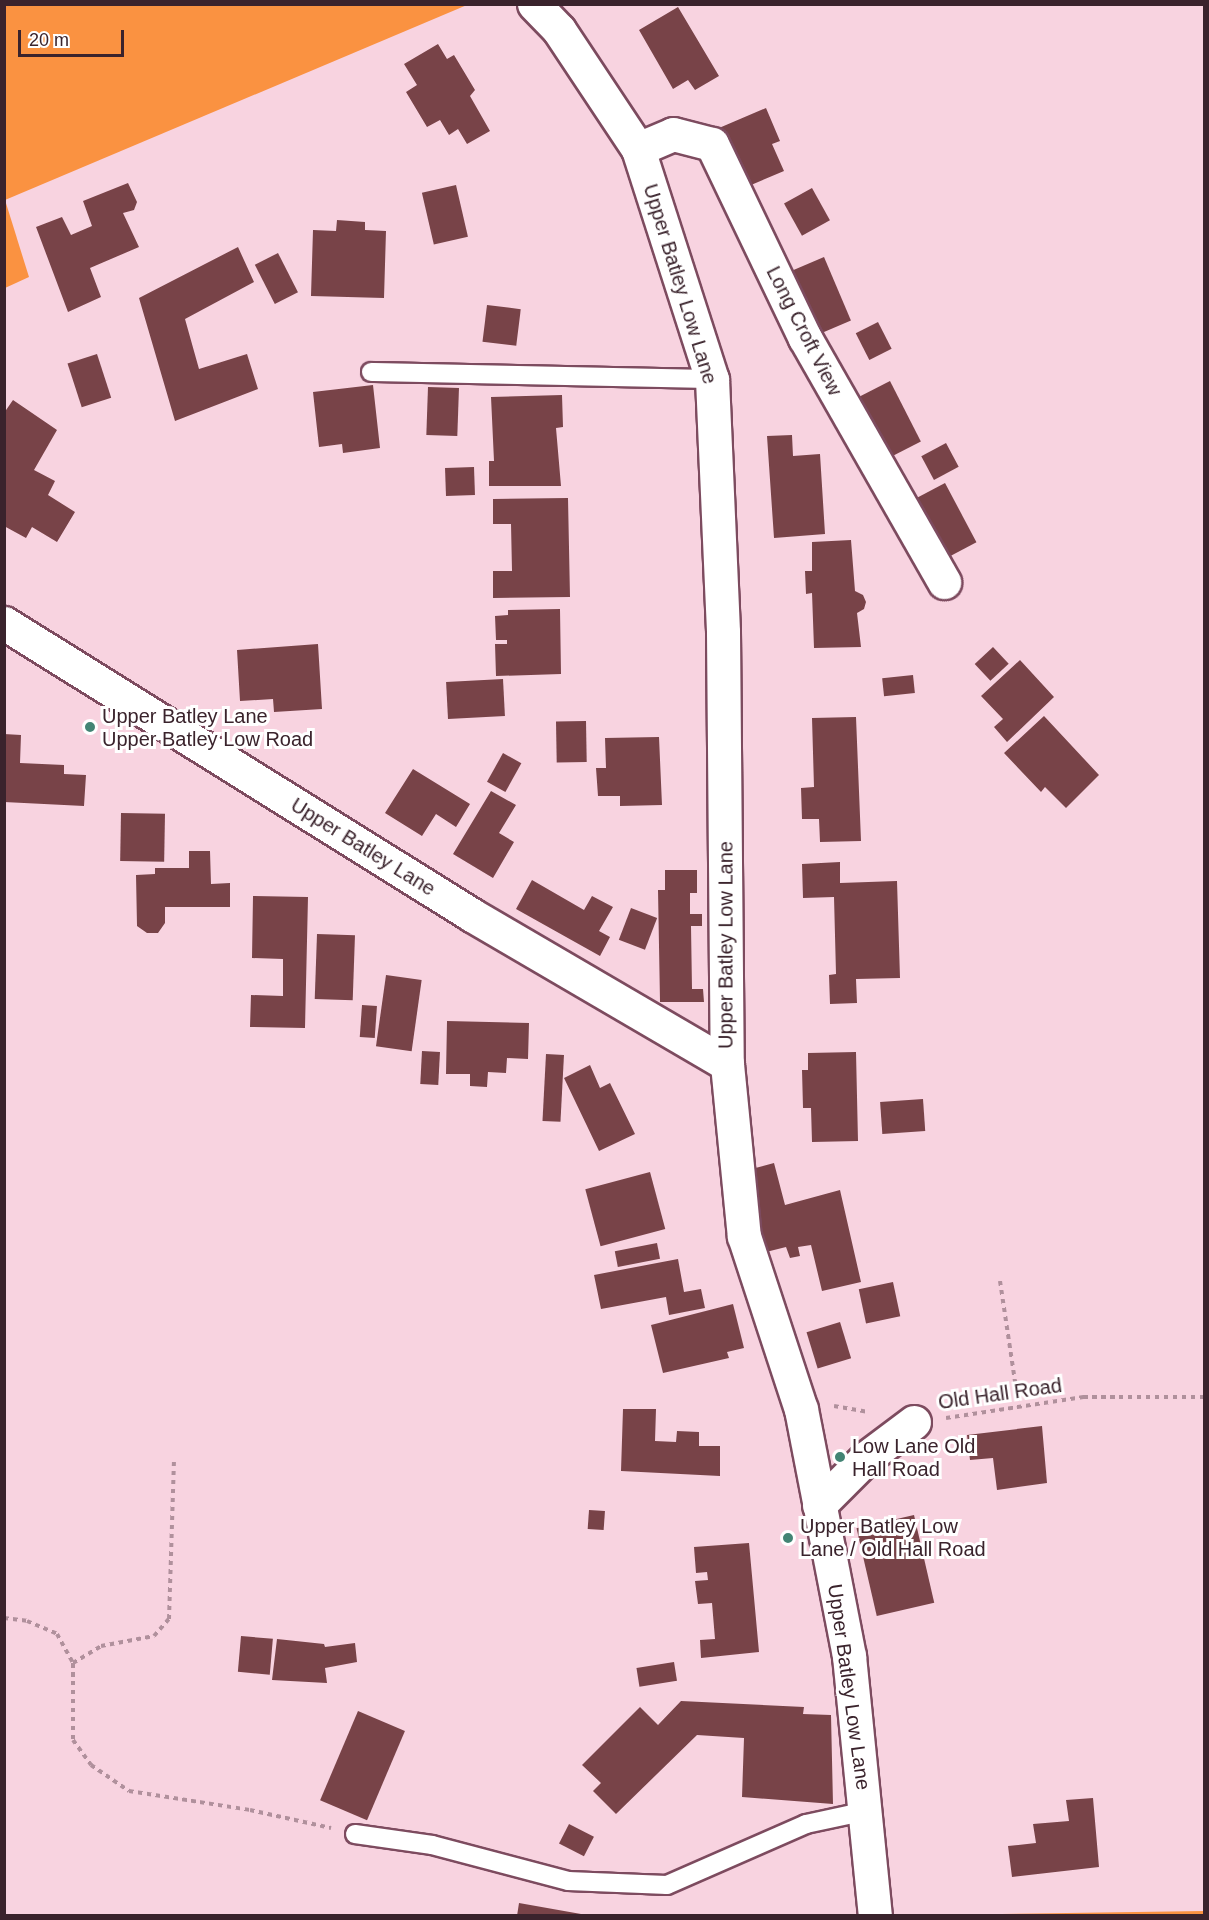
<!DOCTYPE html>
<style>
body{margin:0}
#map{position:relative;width:1209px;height:1920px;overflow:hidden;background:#f8d3e0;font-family:Arial,sans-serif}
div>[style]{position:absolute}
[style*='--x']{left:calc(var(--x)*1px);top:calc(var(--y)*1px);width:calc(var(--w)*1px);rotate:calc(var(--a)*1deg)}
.green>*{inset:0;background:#fa9241}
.building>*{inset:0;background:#784348;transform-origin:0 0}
.path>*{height:4px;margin-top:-2px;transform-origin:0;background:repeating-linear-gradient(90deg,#b0909c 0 4.5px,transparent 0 9px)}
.roads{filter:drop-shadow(2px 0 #7d4b5f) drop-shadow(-2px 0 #7d4b5f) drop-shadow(0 2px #7d4b5f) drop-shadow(0 -2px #7d4b5f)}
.lane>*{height:18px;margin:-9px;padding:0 9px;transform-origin:9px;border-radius:9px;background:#fff}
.street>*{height:33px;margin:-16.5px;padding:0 16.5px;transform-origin:16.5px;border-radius:16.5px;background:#fff}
.secondary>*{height:33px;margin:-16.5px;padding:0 16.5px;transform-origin:16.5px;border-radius:16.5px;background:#fff}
.dots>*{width:16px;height:16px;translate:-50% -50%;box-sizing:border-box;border:3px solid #fff;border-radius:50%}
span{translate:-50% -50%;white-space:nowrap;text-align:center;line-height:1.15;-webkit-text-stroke:6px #fff;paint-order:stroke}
.street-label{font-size:20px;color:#3a232c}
.poi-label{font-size:20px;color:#3a232c}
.left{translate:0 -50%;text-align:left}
.frame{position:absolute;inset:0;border:6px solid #3a232c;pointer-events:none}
.scale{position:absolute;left:18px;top:30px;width:106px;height:27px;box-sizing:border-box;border:3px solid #3a232c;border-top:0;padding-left:8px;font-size:18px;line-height:21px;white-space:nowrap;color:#3a232c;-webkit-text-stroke:4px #fff;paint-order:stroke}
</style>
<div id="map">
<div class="green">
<div style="clip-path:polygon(5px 4px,467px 4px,467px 5px,5px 200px)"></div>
<div style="clip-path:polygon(5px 200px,29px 277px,5px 288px,4px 288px)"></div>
<div style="clip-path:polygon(1204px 1911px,1204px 1916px,934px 1915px)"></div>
</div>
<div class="building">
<div style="clip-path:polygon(678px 7px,719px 76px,695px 90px,688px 80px,673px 89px,639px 30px)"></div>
<div style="clip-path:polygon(438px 44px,447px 59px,454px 55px,475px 90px,470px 96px,490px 131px,467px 144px,458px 129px,449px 135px,440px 120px,427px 127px,406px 92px,417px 85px,404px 64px)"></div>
<div style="clip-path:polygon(766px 108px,780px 141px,772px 144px,784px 171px,744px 188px,719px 128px)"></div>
<div style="clip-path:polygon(128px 183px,137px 202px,134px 210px,123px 213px,139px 247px,90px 268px,101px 297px,68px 312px,36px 227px,62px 217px,71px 235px,92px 226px,83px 201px)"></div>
<div style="left:456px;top:185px;width:53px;height:35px;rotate:77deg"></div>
<div style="left:812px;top:188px;width:37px;height:32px;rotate:61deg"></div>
<div style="clip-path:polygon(337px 220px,365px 222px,365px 230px,386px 231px,384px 298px,311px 296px,313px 230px,336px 231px)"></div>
<div style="clip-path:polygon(238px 247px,254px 282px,185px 319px,199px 369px,247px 354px,258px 389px,175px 421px,139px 298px)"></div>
<div style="left:278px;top:253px;width:44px;height:26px;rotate:63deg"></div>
<div style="left:824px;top:257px;width:69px;height:42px;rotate:67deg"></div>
<div style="left:487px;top:305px;width:34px;height:37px;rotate:7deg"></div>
<div style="left:878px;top:322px;width:30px;height:25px;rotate:63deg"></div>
<div style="left:97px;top:354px;width:46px;height:31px;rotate:72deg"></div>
<div style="left:890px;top:381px;width:68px;height:34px;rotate:63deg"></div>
<div style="clip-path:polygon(373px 385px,380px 448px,343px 453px,342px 444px,319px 447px,313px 392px)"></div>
<div style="left:428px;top:387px;width:31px;height:48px;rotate:2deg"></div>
<div style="clip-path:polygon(562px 395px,563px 427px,556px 428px,561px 486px,489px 486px,489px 461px,494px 461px,491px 397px)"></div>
<div style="clip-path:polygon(13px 400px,57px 430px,34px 470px,55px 481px,48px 495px,75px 512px,57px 542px,32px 527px,26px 538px,4px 526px,4px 413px)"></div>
<div style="clip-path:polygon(792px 435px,793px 456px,820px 454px,825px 534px,774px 538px,767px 436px)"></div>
<div style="left:946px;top:443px;width:27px;height:28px;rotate:62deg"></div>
<div style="left:474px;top:467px;width:28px;height:29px;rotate:88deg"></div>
<div style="left:945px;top:483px;width:67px;height:37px;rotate:62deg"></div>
<div style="clip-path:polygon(568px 498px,570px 597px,493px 598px,493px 571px,512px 571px,511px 524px,493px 524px,493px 499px)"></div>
<div style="clip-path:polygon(851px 540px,855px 591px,863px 595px,866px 602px,864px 609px,857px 613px,861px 647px,814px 648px,812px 593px,806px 594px,805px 571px,812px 571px,812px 542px)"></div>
<div style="clip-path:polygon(560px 609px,561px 674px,496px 676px,495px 644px,507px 644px,507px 640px,496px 640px,495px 616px,508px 615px,508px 610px)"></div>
<div style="clip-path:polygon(318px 644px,322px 709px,274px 712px,273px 699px,240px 701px,237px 650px)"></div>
<div style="left:993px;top:647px;width:23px;height:25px;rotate:47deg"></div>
<div style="clip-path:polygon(1020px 660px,1054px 697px,1007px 742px,994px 727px,1003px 719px,981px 696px)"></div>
<div style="left:913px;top:675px;width:18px;height:31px;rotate:84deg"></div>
<div style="left:503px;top:679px;width:37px;height:57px;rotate:87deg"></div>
<div style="clip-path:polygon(1044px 716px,1099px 775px,1066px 808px,1045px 787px,1041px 792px,1004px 753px)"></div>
<div style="clip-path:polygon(856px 717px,861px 841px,820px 842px,819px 819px,802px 819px,801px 788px,814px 787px,812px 718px)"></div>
<div style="left:586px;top:721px;width:41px;height:30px;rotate:89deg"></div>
<div style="clip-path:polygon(4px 734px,21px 735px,20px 763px,64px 765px,64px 774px,86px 775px,84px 806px,4px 802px)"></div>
<div style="clip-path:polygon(659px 737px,662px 805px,620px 806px,620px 796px,598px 796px,596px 768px,606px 768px,605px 738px)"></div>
<div style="left:503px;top:753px;width:21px;height:33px;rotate:29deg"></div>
<div style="clip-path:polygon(413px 769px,470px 804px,456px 827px,436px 814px,422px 836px,385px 813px)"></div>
<div style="clip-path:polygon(491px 791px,516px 805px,499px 833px,514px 842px,493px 878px,453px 854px)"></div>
<div style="left:121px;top:813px;width:44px;height:48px;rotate:1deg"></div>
<div style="clip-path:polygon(189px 851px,210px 851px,211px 884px,230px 883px,230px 907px,165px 907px,165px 923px,158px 933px,147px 933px,137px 926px,136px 875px,155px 874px,155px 868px,189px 868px)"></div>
<div style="clip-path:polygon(840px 862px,840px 883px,897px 881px,900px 978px,856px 979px,857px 1003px,830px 1004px,829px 975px,836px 974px,834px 897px,803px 898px,802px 864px)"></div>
<div style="clip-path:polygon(665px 870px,697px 870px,697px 893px,690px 893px,690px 914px,702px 914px,702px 926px,691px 926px,692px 989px,703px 989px,704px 1002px,660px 1002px,658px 890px,665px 890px)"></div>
<div style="clip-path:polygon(532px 880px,584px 910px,592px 896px,613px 907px,599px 931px,610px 937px,600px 956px,516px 909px)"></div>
<div style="clip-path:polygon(253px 896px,308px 897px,305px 1028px,250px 1027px,251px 995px,283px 996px,283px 959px,252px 958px)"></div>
<div style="left:631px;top:908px;width:28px;height:34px;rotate:21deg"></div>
<div style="left:317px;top:934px;width:38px;height:65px;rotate:2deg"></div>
<div style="left:386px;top:975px;width:36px;height:72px;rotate:8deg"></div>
<div style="left:362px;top:1005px;width:15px;height:32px;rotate:4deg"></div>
<div style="clip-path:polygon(447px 1021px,529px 1023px,528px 1059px,507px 1058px,506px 1073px,488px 1072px,487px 1087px,470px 1086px,470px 1074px,446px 1074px)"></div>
<div style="left:422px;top:1051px;width:18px;height:33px;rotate:3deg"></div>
<div style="clip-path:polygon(856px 1052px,858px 1141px,812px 1142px,811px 1108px,803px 1108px,802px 1070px,808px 1070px,808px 1053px)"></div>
<div style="left:546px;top:1054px;width:18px;height:67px;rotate:3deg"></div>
<div style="clip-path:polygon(590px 1065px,600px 1088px,610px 1083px,635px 1134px,599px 1151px,564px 1078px)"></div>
<div style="left:923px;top:1099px;width:32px;height:43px;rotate:86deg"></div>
<div style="clip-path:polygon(774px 1163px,785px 1205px,840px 1190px,861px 1282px,822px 1291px,811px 1245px,798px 1247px,800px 1256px,790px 1258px,786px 1247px,758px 1254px,744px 1171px)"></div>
<div style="left:650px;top:1172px;width:59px;height:67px;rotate:75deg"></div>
<div style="left:657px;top:1243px;width:16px;height:43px;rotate:79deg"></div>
<div style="clip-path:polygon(678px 1259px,684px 1292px,701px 1289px,705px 1308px,669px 1315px,666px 1297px,601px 1309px,594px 1275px)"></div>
<div style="left:893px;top:1282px;width:35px;height:35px;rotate:78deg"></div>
<div style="clip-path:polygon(733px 1304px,744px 1348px,727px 1352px,729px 1358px,663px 1373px,651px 1325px)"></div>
<div style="left:840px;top:1322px;width:38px;height:35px;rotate:73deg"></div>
<div style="clip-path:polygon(623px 1409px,656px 1409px,655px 1441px,676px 1442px,677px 1431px,699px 1432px,699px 1446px,720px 1446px,720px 1476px,621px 1471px)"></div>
<div style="clip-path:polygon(1042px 1426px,1047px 1483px,997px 1490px,993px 1458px,970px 1460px,967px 1435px)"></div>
<div style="left:589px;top:1510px;width:16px;height:19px;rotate:4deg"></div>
<div style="left:914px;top:1515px;width:90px;height:59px;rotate:77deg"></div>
<div style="clip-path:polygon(749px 1543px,759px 1652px,701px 1658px,700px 1640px,715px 1639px,712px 1603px,698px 1604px,695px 1581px,708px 1580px,707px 1572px,696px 1573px,694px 1547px)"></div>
<div style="left:241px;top:1636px;width:32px;height:36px;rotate:5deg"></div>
<div style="clip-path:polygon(277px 1639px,324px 1644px,325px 1647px,355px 1643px,357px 1662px,325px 1668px,327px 1683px,272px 1680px)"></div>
<div style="left:674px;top:1662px;width:19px;height:38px;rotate:81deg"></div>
<div style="clip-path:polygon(681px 1701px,804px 1707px,803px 1714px,831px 1715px,833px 1804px,742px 1797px,744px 1738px,697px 1735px,616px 1814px,593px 1791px,601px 1783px,582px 1765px,640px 1707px,658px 1725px)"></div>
<div style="left:358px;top:1711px;width:51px;height:97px;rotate:23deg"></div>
<div style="clip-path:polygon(1093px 1798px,1099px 1867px,1012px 1877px,1008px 1846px,1036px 1843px,1033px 1824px,1069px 1821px,1066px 1800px)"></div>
<div style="left:569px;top:1824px;width:28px;height:22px;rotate:27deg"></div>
<div style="clip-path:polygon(519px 1903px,581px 1914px,580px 1916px,517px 1916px)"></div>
</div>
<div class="path">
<div style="--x:1000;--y:1281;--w:128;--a:81.5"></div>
<div style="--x:834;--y:1406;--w:35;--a:10"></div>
<div style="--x:946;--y:1418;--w:139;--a:-8.7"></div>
<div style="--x:1083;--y:1397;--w:121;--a:0"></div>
<div style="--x:4;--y:1618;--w:23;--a:7"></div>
<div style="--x:27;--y:1621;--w:33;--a:23"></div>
<div style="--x:57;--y:1634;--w:33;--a:61"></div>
<div style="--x:73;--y:1663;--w:77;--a:90"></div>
<div style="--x:73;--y:1740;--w:31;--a:54"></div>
<div style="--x:91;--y:1765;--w:46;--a:34.4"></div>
<div style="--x:129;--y:1791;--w:122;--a:8.9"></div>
<div style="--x:250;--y:1810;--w:83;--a:12.5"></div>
<div style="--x:73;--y:1663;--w:33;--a:-31"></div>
<div style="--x:101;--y:1646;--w:54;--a:-10.7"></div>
<div style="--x:154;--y:1636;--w:23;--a:-49"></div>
<div style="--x:169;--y:1619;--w:161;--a:-88.2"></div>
</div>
<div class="roads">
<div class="lane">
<div style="--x:371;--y:372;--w:341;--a:1.2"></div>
<div style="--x:355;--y:1834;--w:78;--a:8.1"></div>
<div style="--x:432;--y:1845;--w:141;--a:14.8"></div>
<div style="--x:568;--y:1881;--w:99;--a:2.3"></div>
<div style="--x:667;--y:1885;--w:152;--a:-23.7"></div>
<div style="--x:806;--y:1824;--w:61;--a:-12.2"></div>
</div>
<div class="street">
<div style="--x:638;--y:149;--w:38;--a:-23"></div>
<div style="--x:673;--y:134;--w:40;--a:14.4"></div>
<div style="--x:712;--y:144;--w:215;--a:64.4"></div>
<div style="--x:805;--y:338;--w:281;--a:60.3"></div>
<div style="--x:819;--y:1505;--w:66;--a:-45"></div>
<div style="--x:866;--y:1458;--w:60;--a:-36.9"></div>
</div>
<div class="secondary">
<div style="--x:534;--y:4;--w:36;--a:46"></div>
<div style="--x:559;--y:30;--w:143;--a:56.4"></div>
<div style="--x:638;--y:149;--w:242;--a:72.2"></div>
<div style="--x:712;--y:379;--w:253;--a:87.5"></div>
<div style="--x:723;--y:632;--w:432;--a:89.5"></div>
<div style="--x:727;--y:1064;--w:173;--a:84.4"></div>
<div style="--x:744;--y:1236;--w:182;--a:71.8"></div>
<div style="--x:801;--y:1409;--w:252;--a:79"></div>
<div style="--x:849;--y:1656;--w:261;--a:84.3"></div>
<div style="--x:4;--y:623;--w:552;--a:31.96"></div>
<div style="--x:472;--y:915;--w:295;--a:30.3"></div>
</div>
</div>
<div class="dots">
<div style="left:90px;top:727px;background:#438474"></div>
<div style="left:840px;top:1457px;background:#438474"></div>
<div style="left:788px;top:1538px;background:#438474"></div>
</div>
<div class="street-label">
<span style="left:680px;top:284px;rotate:73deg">Upper Batley Low Lane</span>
<span style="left:804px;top:331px;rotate:63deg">Long Croft View</span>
<span style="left:363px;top:847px;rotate:32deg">Upper Batley Lane</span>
<span style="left:726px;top:945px;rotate:-90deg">Upper Batley Low Lane</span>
<span style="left:1000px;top:1394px;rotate:-8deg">Old Hall Road</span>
<span style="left:849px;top:1687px;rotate:82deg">Upper Batley Low Lane</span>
</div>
<div class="poi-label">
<span class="left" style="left:102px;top:728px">Upper Batley Lane<br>Upper Batley Low Road</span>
<span class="left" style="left:852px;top:1458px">Low Lane Old<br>Hall Road</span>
<span class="left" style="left:800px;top:1538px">Upper Batley Low<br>Lane / Old Hall Road</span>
</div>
<div class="frame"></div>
<div class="scale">20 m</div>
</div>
